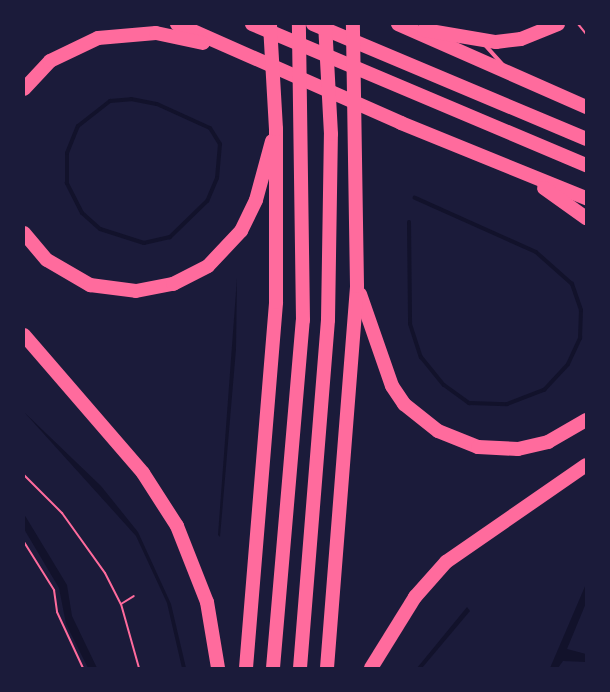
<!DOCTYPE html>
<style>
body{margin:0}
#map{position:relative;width:610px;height:692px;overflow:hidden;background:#1b1b3a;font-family:"Sofia Sans Condensed",sans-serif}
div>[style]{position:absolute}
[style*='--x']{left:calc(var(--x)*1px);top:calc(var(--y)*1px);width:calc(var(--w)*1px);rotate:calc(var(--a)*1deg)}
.water>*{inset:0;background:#12122b}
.stream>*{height:4px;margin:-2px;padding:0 2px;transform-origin:2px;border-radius:2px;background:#12122b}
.path>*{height:2px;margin:-1px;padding:0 1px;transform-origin:1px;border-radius:1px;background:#ff6b9d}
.service>*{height:4px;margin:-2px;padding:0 2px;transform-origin:2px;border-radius:2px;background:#ff6b9d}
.motorway>*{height:14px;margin:-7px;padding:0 7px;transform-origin:7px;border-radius:7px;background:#ff6b9d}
span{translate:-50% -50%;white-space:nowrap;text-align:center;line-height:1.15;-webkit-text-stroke:4.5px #1b1b3a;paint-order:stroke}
.frame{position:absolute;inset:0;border:25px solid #1b1b3a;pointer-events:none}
</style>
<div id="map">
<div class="water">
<div style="clip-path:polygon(237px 278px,236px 349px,220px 537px,218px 535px)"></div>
<div style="clip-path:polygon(24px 412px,101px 486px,138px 532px,171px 604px,186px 668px,182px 668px,167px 603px,136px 536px)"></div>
<div style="clip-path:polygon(24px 514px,67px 585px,72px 616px,97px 668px,88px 668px,66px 624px,59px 588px,24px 529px)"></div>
<div style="clip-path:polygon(586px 584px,586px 603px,567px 649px,586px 654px,586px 662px,563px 661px,558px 668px,550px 668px)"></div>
<div style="clip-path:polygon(467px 607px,470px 611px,422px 668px,417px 668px)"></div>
</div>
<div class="stream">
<div style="--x:131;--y:99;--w:26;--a:11"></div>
<div style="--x:157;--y:104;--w:58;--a:24.4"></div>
<div style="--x:210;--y:128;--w:19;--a:58"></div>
<div style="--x:220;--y:144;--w:34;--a:95"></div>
<div style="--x:217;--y:178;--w:25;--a:113"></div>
<div style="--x:207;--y:201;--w:52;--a:135.8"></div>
<div style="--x:170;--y:237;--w:27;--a:167"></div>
<div style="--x:144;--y:243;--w:46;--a:-162.3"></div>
<div style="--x:100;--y:229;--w:24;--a:-138"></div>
<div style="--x:82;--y:213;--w:34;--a:-117"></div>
<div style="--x:67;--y:183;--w:30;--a:-90"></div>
<div style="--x:67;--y:153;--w:29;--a:-68"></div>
<div style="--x:78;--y:126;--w:41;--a:-38"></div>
<div style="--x:110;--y:101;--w:21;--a:-5"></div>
<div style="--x:409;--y:222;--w:102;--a:89.4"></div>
<div style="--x:410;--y:324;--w:35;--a:72"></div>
<div style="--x:421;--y:357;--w:36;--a:51"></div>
<div style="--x:444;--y:385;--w:31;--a:36"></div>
<div style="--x:469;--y:403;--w:38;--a:2"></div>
<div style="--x:507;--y:404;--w:40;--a:-21"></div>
<div style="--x:544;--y:390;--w:35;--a:-47"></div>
<div style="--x:568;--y:364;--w:29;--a:-65"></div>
<div style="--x:580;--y:338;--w:28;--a:-88"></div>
<div style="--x:581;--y:310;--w:28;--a:-109"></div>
<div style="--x:572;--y:284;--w:48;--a:-138.4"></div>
<div style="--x:536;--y:252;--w:133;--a:-155.9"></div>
</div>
<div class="path">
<div style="--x:578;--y:24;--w:13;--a:51"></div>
<div style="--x:24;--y:475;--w:54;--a:45"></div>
<div style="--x:62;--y:513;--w:74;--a:54.4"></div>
<div style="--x:105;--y:573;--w:35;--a:63"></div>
<div style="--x:121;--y:604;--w:66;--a:74.3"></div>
<div style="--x:24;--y:542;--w:57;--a:58"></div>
<div style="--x:54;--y:590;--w:22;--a:82"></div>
<div style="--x:57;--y:612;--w:62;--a:65.1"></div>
<div style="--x:121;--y:604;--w:15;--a:-32"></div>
</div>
<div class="service">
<div style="--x:485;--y:45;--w:28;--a:48"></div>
</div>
<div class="motorway">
<div style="--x:177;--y:24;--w:245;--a:23.8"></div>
<div style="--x:401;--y:123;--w:200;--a:22.1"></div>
<div style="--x:252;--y:24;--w:363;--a:22.9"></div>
<div style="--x:313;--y:24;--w:296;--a:22.8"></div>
<div style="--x:398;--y:24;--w:206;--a:23.8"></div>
<div style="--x:424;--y:30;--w:73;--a:9.5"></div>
<div style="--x:496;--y:42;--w:25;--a:-7"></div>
<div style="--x:521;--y:39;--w:40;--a:-22"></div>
<div style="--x:24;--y:89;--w:38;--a:-47"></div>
<div style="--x:50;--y:61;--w:53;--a:-25.6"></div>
<div style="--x:98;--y:38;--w:58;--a:-4.9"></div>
<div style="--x:156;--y:33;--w:48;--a:12"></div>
<div style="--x:544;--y:188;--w:52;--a:35.5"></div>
<div style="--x:24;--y:233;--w:35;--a:50"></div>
<div style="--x:47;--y:260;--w:50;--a:30.2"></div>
<div style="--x:90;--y:285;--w:46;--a:7.4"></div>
<div style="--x:136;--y:291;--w:38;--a:-11"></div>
<div style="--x:173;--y:284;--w:39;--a:-27"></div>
<div style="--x:208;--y:266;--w:48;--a:-46.7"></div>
<div style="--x:241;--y:231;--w:34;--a:-64"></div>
<div style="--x:256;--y:200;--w:61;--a:-74.8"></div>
<div style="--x:360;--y:294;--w:97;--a:70.8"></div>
<div style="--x:392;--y:386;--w:22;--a:56"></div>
<div style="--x:404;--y:404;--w:43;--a:38.5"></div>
<div style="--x:438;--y:431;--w:43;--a:21.8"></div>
<div style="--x:478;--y:447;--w:40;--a:2.9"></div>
<div style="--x:518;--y:449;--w:31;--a:-13"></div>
<div style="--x:548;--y:442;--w:44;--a:-30.1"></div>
<div style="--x:24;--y:335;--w:182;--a:49.2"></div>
<div style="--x:143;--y:473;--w:63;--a:57.3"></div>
<div style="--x:177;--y:526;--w:82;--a:68.5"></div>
<div style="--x:207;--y:602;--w:67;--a:80.5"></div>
<div style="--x:246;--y:668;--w:367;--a:-85.3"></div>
<div style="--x:276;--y:302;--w:173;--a:-90"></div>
<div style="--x:276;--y:129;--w:105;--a:-93.3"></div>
<div style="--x:273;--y:668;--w:349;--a:-85.1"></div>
<div style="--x:303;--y:320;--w:296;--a:-90.8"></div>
<div style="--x:300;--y:668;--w:349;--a:-85.4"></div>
<div style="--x:328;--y:320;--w:186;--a:-89.1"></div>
<div style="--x:331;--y:134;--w:110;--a:-93.1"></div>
<div style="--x:327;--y:668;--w:383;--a:-85.5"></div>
<div style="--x:357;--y:286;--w:262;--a:-90.9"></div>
<div style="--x:371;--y:668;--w:84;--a:-58.2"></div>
<div style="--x:415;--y:597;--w:47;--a:-48.5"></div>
<div style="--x:446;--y:562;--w:170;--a:-34.7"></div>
</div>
<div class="frame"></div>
</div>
